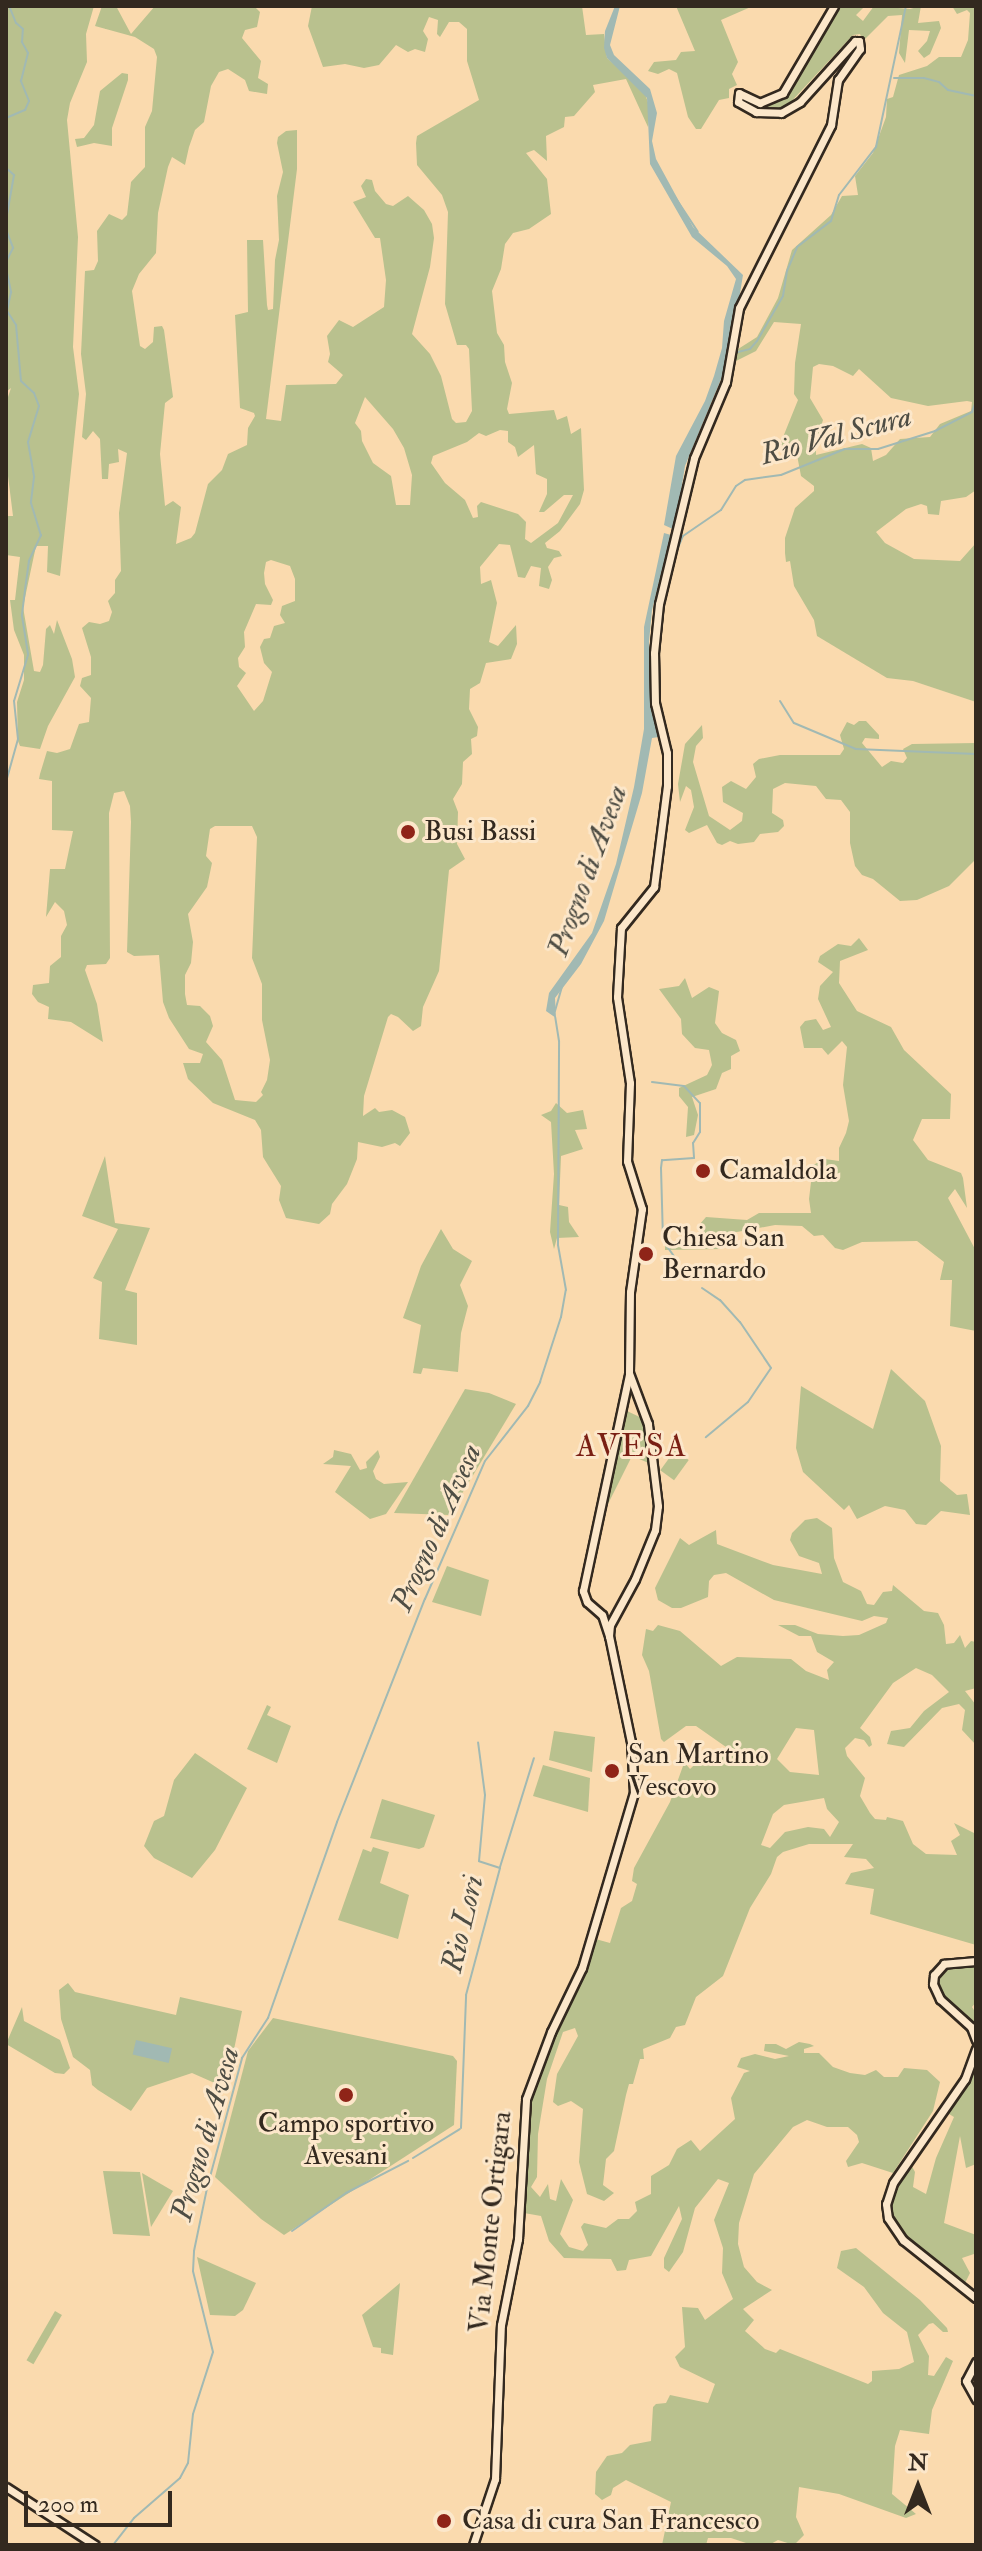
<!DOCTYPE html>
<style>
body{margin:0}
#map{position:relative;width:982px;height:2551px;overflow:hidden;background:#fadaae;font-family:"IM FELL Double Pica",serif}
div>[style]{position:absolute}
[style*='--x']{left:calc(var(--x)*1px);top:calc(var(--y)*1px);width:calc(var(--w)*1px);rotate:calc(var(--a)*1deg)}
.green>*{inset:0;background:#b9c18e;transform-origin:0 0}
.water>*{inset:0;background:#a1b9b3;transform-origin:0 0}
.stream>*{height:2px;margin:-1px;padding:0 1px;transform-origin:1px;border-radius:1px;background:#a1b9b3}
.roads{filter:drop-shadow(2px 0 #33291f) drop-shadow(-2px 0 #33291f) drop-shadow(0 2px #33291f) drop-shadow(0 -2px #33291f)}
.secondary>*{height:7px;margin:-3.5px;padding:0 3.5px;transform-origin:3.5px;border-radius:3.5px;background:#fce7ca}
.dots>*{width:22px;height:22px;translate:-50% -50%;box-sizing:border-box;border:4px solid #fce7ca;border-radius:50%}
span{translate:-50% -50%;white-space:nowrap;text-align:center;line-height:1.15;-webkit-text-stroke:6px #fce7ca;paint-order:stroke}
.poi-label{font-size:28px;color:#33291f}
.left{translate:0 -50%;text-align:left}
.street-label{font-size:28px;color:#33291f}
.water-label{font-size:30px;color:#4e4d44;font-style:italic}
.quarter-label{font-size:32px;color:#7a1f14;letter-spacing:2px}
.frame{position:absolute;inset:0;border:8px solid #33291f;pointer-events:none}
.north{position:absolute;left:878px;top:2447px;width:80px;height:80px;-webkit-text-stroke:6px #fce7ca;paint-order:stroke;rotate:0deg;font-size:22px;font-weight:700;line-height:32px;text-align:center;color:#33291f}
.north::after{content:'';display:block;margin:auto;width:28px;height:36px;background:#33291f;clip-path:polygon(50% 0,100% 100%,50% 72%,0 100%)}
.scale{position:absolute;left:24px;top:2491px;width:148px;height:36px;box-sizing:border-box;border:4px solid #33291f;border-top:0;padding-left:10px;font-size:24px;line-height:28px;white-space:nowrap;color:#33291f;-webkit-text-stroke:6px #fce7ca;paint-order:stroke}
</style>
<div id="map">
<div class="green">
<div style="clip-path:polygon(6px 6px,94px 6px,86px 34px,87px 62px,70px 103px,67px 120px,78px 237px,73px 347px,79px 394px,60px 576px,47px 572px,48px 546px,36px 546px,23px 607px,34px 671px,40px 672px,43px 665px,46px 629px,50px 625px,54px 634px,57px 620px,72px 659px,75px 677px,48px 726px,40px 749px,20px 746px,18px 741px,17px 702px,24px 680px,24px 655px,14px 630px,10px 600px,15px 600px,20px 557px,6px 555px,8px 516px,13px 516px,6px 460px,6px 403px,11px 388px,6px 392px)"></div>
<div style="clip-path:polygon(evenodd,102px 6px,116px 6px,131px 34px,155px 6px,254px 6px,260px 12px,257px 27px,245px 30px,242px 38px,261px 61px,258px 78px,268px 84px,267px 94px,249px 91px,245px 80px,228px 69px,219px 72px,211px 86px,204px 122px,195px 130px,189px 147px,185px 165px,172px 157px,168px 167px,158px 213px,156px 253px,139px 274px,132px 291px,140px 346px,145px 349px,153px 342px,154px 327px,162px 326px,164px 330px,173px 397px,165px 403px,160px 454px,165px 506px,173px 501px,181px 507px,176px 544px,191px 538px,195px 533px,208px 484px,222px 470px,228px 454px,247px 445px,248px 428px,255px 416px,254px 413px,240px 408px,235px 315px,248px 312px,247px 240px,263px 240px,267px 305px,268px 310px,273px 309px,275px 260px,279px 240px,277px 196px,283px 172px,277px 143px,278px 137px,286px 131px,297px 130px,297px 169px,266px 419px,281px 421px,286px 385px,336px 384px,343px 375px,328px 362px,330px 354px,327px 336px,339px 320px,353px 327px,384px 307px,386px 280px,380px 238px,375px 238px,353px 202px,366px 197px,361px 186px,366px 179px,372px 180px,375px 191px,386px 204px,393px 206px,408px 196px,424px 210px,432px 224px,434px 238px,430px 267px,412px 334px,430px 354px,441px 376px,452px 419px,456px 423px,466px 422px,472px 411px,469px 349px,466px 345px,457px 345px,445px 304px,448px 212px,442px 195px,417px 165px,416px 143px,417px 136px,479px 100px,467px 61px,467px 29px,459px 22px,449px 22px,440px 37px,437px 34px,438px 20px,429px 17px,423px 31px,428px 39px,425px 52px,415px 49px,408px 52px,396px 45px,379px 65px,364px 68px,345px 64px,323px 67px,308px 26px,312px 6px,582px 6px,586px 35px,604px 34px,607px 58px,644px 91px,650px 108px,648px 127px,626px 79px,593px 85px,595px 92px,574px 116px,565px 117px,564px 127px,546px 136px,547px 161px,534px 150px,526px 153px,547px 179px,551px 214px,529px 229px,513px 233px,505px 244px,501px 269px,492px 291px,497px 333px,504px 345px,505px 362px,512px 383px,507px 409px,509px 414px,554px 410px,557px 420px,567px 416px,571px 434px,581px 428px,584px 490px,580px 504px,560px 531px,545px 543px,547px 548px,559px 551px,562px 556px,554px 558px,548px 567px,552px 580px,549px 589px,539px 586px,541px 568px,531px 566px,525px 578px,518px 577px,510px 545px,499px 544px,480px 567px,481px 584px,491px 580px,497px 603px,489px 642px,498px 646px,516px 625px,517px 644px,511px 659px,486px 663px,480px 683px,470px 689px,469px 709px,478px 727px,477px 736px,471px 739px,472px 754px,463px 762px,462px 784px,453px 799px,458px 812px,457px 844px,465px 859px,449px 870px,439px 971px,423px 1007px,421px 1026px,413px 1031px,398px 1017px,391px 1014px,388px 1017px,364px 1096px,363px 1116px,375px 1108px,379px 1112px,392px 1110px,405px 1117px,410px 1133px,400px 1146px,395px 1143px,382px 1147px,358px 1142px,357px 1159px,347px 1184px,332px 1204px,330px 1214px,319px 1224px,286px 1218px,279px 1200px,281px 1186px,263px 1157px,261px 1130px,255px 1120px,213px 1103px,188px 1079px,183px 1063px,200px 1063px,203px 1054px,189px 1049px,169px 1018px,163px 1002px,159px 955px,134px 956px,127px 952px,131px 822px,130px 806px,124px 791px,114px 793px,109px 813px,110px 958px,106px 964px,87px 965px,85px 970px,97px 1004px,103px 1042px,71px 1022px,48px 1019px,49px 1007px,38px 1002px,32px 994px,33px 985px,49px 983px,50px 966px,61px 957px,61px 936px,67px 925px,64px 911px,55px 902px,46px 917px,50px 869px,65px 869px,73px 831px,52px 830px,52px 781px,39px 779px,40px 774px,47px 751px,57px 753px,70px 749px,79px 724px,89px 722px,91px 698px,80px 686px,82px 678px,91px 675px,91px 657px,82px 628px,89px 622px,100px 624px,109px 621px,112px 612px,108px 601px,115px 593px,115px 580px,121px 571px,119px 513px,127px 453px,118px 449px,119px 462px,109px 464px,108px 479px,102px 479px,100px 439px,93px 431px,86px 440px,82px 437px,86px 394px,81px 354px,85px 271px,94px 270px,98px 261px,97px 231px,109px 214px,122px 220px,127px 215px,131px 182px,145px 167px,145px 127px,152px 111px,157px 57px,154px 49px,135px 37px,95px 26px,102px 6px,365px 397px,393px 429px,404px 448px,412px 475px,410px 505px,396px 505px,391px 476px,373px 463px,362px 441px,361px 431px,355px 423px,365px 397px,102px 6px,500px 430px,508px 431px,508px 442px,515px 447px,518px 457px,534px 445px,536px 474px,547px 479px,547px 494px,539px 512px,544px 512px,564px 495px,573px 495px,558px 523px,531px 543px,525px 539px,526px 522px,518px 514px,481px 502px,477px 506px,478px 517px,473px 518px,465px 500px,445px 483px,431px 463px,433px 456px,467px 442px,479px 433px,486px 436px,500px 430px,102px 6px,271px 560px,290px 566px,295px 579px,295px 601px,282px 606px,280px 615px,285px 623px,274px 626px,270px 638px,264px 639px,260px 647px,264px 663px,272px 672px,263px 701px,254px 711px,237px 686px,246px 673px,239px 667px,238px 658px,245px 647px,244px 632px,256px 604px,271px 605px,273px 600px,265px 584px,264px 573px,266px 562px,271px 560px,102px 6px,215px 826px,252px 826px,257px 837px,252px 958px,262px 984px,262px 1020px,270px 1060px,267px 1080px,261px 1092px,263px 1095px,256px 1102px,235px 1100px,222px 1060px,206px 1042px,213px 1026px,210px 1016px,200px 1006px,187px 1005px,185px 994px,185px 975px,191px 963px,193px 942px,188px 914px,207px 887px,212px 863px,206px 856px,210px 829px,215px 826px)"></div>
<div style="clip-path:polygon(676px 6px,753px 6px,721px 20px,738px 62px,732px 74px,737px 85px,729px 89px,729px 98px,719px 100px,701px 129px,696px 129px,688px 117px,677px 73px,669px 69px,658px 74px,648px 71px,654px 62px,676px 60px,681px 52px,695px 51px)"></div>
<div style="clip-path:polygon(836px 6px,865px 6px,856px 15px,863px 21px,874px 6px,910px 9px,921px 6px,918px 23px,939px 21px,941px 28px,930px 54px,924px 58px,918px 51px,927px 41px,930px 31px,909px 30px,905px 63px,899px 53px,902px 15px,888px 16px,863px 41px,860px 34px,853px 35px,788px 105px,769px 113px,753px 110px,750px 103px,759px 106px,780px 97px)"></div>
<div style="clip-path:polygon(evenodd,952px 6px,976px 6px,976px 490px,966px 497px,941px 501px,939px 515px,928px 514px,927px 506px,921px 504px,906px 509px,876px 532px,885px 543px,914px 559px,960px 561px,976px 543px,976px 702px,913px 681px,887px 678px,817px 636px,814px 620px,794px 586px,790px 561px,786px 562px,785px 553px,785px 538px,795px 508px,814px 491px,814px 486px,801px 476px,797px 455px,785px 454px,779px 447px,798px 400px,794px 394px,795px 363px,801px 324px,774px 322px,756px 351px,734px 362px,735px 351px,757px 337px,778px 298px,792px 250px,831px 215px,842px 196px,858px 195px,855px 176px,873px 153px,886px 117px,887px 99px,893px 97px,899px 75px,927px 66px,939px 57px,961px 57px,968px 40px,970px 13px,967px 10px,957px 14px,952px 6px,819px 364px,833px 366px,853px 376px,859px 369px,891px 398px,928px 406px,967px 401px,972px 402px,971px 411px,940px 424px,930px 437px,900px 439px,886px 455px,873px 461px,871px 448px,862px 444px,816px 455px,816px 443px,823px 420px,810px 398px,813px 367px,819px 364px)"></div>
<div style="clip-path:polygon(122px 73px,128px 74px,128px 80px,112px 128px,112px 146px,94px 143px,77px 147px,75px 139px,84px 138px,94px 125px,100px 91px)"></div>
<div style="clip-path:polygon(859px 721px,866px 721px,879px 735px,879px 739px,865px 738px,862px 743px,882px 767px,891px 761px,903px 763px,907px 758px,903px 749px,912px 744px,976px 743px,976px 859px,949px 886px,917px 900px,900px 901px,873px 879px,862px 875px,855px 866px,850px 843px,850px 812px,841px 800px,826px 799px,816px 786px,785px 783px,773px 789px,772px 813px,783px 820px,784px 826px,778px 832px,760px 834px,754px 842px,738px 844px,730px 841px,722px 845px,717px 843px,707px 825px,689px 833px,685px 830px,694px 807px,691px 790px,686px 786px,680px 802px,678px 784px,685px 744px,702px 725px,703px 738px,696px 746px,693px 762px,709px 816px,730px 830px,742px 821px,743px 813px,723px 802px,722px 787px,731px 781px,746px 789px,756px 777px,753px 764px,759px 759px,780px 755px,840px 755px,844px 749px,840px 735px,847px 722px,854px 725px)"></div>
<div style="clip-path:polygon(859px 938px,868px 950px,840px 961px,839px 983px,857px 1011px,891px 1027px,904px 1050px,951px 1094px,950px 1119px,922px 1119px,913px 1140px,928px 1160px,961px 1173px,963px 1178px,967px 1208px,955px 1189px,948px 1198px,976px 1251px,976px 1331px,950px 1326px,952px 1280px,940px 1280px,944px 1262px,917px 1241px,862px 1242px,843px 1250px,835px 1248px,823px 1235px,814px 1236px,802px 1226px,775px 1225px,726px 1234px,722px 1249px,665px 1250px,665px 1245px,703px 1238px,700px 1224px,706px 1217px,747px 1220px,759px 1213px,811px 1213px,809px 1199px,813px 1165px,825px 1159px,839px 1161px,839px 1148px,846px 1133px,849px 1121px,843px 1085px,847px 1047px,842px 1041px,828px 1055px,822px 1048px,804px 1048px,800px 1027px,805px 1021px,816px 1019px,823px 1030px,831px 1027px,818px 999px,820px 986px,833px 972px,818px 962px,820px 956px,838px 944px,851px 946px)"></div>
<div style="clip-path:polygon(685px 978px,692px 998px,709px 987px,719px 991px,715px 1023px,722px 1033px,736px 1040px,740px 1051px,731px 1056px,731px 1069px,722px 1073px,716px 1089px,692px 1097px,698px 1115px,694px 1135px,686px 1137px,688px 1107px,679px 1096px,679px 1088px,707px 1075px,712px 1065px,709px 1050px,695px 1048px,682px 1034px,681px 1019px,659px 989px,679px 986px)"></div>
<div style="clip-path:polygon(556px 1103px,567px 1113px,583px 1110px,587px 1129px,575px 1130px,583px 1149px,561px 1156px,559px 1205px,568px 1207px,569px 1222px,579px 1237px,557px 1238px,554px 1249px,550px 1232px,554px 1174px,551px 1122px,541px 1115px,551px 1111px)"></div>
<div style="clip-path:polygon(105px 1156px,115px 1223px,150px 1228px,125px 1290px,137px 1293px,137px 1345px,99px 1339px,102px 1282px,93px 1278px,118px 1229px,82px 1216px)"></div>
<div style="clip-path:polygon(441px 1229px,453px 1249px,472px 1261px,460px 1285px,468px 1306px,461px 1333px,458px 1372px,423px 1368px,421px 1374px,413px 1373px,421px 1325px,403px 1318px,421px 1266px)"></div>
<div style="clip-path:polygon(891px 1369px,925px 1401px,941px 1446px,940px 1481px,957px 1495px,967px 1494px,970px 1515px,941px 1511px,926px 1525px,916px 1524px,905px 1510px,885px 1506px,857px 1519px,849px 1505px,844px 1510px,803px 1472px,796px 1448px,801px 1386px,873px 1429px)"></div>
<div style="clip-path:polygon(465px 1389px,489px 1393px,516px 1404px,449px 1515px,394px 1513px)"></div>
<div style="clip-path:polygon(627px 1411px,646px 1420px,651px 1464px,632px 1456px,607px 1506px)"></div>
<div style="clip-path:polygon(334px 1450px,351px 1454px,360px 1470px,367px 1468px,366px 1462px,378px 1450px,380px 1457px,373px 1471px,376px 1479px,384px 1484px,408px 1482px,386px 1514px,370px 1519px,335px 1492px,351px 1466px,323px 1464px,333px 1457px)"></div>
<div style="left:675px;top:1450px;width:17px;height:25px;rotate:36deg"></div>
<div style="clip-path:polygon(evenodd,817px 1518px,832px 1528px,834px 1558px,843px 1582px,861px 1591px,867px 1604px,874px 1605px,883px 1592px,892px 1591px,893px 1585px,924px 1611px,938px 1613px,944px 1625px,946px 1644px,954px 1643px,960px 1635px,965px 1648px,971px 1641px,976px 1642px,976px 1688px,965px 1691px,976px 1705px,976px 1745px,962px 1730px,965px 1710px,959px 1704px,942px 1708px,904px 1747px,887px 1744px,891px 1731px,910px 1728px,924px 1711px,949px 1692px,932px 1675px,916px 1668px,893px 1683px,860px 1728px,870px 1737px,872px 1745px,869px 1747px,864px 1740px,855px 1738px,845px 1748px,847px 1756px,865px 1778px,860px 1796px,870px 1813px,875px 1819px,886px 1820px,887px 1817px,903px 1821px,913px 1844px,926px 1854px,957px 1855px,951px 1841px,960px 1835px,954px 1823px,976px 1834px,976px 1945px,870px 1914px,874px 1889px,845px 1884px,851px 1873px,874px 1868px,866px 1859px,844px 1857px,853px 1844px,809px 1844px,783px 1852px,777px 1857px,771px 1874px,750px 1908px,723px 1976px,696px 1997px,685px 2025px,676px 2027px,670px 2038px,643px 2049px,644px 2059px,640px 2059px,633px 2084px,629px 2084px,626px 2095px,614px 2151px,606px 2159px,603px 2185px,614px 2193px,604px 2201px,587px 2194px,579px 2162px,583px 2109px,571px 2101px,558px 2106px,553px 2102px,557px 2074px,578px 2036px,575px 2028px,563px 2032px,547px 2079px,538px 2134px,537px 2177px,531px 2187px,540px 2197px,548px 2184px,550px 2199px,556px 2201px,561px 2179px,573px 2200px,560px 2234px,569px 2247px,583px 2251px,588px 2245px,581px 2227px,584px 2223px,606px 2228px,618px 2219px,629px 2219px,637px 2211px,635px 2202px,651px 2194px,651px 2176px,669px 2165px,677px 2149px,691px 2140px,700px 2151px,735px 2119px,731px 2098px,744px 2073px,750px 2071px,737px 2067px,741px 2058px,755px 2054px,775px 2059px,789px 2056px,764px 2051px,765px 2044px,776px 2044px,786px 2049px,799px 2042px,810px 2044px,814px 2046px,804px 2049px,804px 2053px,819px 2053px,833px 2067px,850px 2073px,865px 2075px,876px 2070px,884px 2077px,898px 2077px,904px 2068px,927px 2070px,940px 2082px,933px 2111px,893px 2173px,862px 2163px,848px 2167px,846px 2161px,859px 2142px,857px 2135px,848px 2127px,827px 2127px,807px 2120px,793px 2127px,754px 2174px,739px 2223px,738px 2244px,744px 2267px,757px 2282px,772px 2290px,743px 2309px,754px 2320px,745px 2331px,765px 2349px,776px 2353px,780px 2349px,868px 2384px,872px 2381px,872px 2371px,899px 2369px,914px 2362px,907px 2332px,883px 2313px,864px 2287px,837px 2268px,841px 2251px,856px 2248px,920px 2300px,947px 2328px,948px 2332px,943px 2332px,933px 2323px,929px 2324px,918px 2335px,929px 2356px,928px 2375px,934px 2376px,946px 2357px,953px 2361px,932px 2410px,929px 2434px,900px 2430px,895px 2446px,892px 2494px,916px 2514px,906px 2518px,839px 2494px,799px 2487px,796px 2517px,804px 2535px,794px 2545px,778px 2540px,769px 2545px,752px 2545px,731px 2538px,708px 2538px,706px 2545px,662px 2545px,671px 2502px,626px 2480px,613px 2488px,611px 2495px,602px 2500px,595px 2494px,596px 2472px,607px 2456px,622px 2453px,630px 2445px,651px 2441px,653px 2407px,656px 2404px,666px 2403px,670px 2395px,708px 2403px,715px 2384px,680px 2367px,675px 2357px,685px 2347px,682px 2307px,698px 2308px,705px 2320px,733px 2299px,722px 2273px,723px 2248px,714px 2220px,729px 2183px,718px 2179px,695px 2208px,683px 2252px,669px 2272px,664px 2268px,664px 2258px,682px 2219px,679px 2206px,651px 2256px,629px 2260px,626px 2270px,617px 2271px,611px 2259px,564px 2258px,549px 2241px,541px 2216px,524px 2213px,530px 2098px,592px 1938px,610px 1943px,621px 1908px,632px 1901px,637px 1884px,632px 1881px,634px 1868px,670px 1802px,683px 1766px,685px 1763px,690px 1769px,704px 1756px,736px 1754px,696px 1726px,686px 1726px,664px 1742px,661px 1739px,649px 1671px,642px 1655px,646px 1629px,653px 1631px,658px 1625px,680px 1631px,721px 1666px,737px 1657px,791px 1659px,806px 1671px,829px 1680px,827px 1670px,834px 1662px,817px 1652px,811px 1636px,799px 1636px,778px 1625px,795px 1625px,818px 1634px,843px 1636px,859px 1635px,886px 1623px,888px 1618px,874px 1616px,862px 1621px,774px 1600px,726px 1573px,714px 1575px,709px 1581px,708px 1597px,681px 1608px,672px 1608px,658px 1600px,655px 1588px,680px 1538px,689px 1545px,716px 1530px,717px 1544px,773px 1565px,822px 1574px,819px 1563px,799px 1556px,790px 1540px,792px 1533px,805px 1520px,817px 1518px,796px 1728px,814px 1730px,819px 1775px,790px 1772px,777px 1759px,796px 1728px,817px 1518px,824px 1798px,827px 1809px,839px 1822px,830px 1837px,824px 1829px,808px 1827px,785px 1832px,770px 1848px,761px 1845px,773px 1814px,784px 1805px,824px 1798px)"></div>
<div style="clip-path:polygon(447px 1566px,489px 1580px,481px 1616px,432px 1602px)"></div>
<div style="clip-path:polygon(267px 1705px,271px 1707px,267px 1715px,291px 1726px,277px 1763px,247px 1749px)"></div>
<div style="clip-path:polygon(554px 1731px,595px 1737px,592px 1772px,549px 1760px)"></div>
<div style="clip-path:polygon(195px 1753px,247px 1788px,215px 1850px,192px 1878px,154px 1858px,144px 1846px,154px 1821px,164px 1816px,174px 1780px)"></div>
<div style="clip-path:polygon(543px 1765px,590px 1778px,588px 1812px,533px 1796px)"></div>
<div style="clip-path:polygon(382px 1799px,435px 1815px,424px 1847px,419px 1849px,370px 1838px)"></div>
<div style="clip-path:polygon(373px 1847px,389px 1852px,380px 1883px,409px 1895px,398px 1939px,338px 1920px,363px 1849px,371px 1852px)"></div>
<div style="clip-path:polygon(976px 1965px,976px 2002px,972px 2007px,976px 2013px,976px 2033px,935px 1987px,935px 1978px,946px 1968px)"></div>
<div style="clip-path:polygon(68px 1983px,75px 1992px,176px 2015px,180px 1997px,242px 2011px,226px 2088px,192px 2073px,147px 2088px,131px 2111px,98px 2090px,92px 2085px,90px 2070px,73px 2057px,61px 2019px,59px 1990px)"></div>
<div style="clip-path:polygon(22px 2007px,24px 2021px,60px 2040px,70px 2068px,64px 2074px,55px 2073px,6px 2044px)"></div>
<div style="clip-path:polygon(273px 2018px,453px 2056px,457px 2061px,454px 2125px,284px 2235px,261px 2219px,215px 2177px,248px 2051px)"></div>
<div style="clip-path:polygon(976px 2063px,976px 2164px,966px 2168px,960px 2136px,944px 2223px,976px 2235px,974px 2254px,962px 2258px,970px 2273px,964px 2285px,906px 2241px,893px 2226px,888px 2206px,910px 2163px,915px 2172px,913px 2187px,926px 2194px,936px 2158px,954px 2117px,944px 2111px)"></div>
<div style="clip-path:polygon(103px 2171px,140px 2172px,150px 2236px,113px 2234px)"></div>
<div style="clip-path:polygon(142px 2173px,173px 2191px,151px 2227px)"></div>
<div style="clip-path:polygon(197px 2257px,256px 2283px,243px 2310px,235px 2316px,210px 2315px)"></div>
<div style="clip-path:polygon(400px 2283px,393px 2355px,381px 2353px,381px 2348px,373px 2347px,362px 2315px)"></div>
<div style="left:55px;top:2311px;width:8px;height:57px;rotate:30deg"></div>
</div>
<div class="water">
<div style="clip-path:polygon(615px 6px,620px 6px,610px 45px,614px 55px,650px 89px,657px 113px,652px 141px,656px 159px,693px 227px,743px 275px,729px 360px,685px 466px,675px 530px,664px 525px,676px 456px,705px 401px,714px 376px,722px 348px,724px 321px,736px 279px,727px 266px,692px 237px,650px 164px,647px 98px,607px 58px,604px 48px,605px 31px)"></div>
<div style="clip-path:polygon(664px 533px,671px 535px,652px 610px,649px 642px,652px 713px,659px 737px,652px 738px,642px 793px,604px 921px,581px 964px,555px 998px,556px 1018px,546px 1011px,549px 993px,592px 933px,616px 864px,634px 787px,644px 729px,644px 627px)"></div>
<div style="left:136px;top:2040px;width:37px;height:15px;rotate:13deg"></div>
</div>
<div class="stream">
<div style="--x:894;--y:78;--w:30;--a:0"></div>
<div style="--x:924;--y:78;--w:16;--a:15"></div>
<div style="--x:939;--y:82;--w:12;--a:42"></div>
<div style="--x:948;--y:90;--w:29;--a:12"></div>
<div style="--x:6;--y:118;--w:21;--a:-23"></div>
<div style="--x:25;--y:110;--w:10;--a:-66"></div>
<div style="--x:29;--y:101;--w:22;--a:-112"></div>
<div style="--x:21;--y:81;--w:29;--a:-76"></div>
<div style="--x:28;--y:53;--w:13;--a:-119"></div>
<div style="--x:22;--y:42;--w:13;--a:-86"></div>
<div style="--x:23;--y:29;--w:9;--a:-139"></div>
<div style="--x:16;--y:23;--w:18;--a:-112"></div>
<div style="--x:6;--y:168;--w:11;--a:41"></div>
<div style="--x:14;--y:175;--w:39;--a:100"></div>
<div style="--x:7;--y:213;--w:19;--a:90"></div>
<div style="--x:7;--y:232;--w:17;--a:69"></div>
<div style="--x:13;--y:248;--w:16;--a:117"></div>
<div style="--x:673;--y:194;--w:45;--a:56.7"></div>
<div style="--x:6;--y:268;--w:25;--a:78"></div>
<div style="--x:11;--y:292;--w:19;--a:102"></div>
<div style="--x:7;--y:311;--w:17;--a:57"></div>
<div style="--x:16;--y:325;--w:56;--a:84.9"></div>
<div style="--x:21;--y:381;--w:18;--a:43"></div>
<div style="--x:34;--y:393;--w:14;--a:69"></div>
<div style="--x:39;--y:406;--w:38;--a:107"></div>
<div style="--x:28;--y:442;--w:36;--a:80"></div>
<div style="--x:34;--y:477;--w:26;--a:97"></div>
<div style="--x:31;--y:503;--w:34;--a:73"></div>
<div style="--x:41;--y:535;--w:29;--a:115"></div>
<div style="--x:29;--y:561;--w:29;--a:98"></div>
<div style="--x:25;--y:590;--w:26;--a:97"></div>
<div style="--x:22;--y:616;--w:39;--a:81"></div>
<div style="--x:28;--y:655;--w:48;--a:106.9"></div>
<div style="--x:14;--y:701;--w:38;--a:84"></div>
<div style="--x:18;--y:739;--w:45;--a:105.6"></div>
<div style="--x:734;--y:353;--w:16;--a:-14"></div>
<div style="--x:750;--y:349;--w:11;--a:-49"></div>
<div style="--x:757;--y:341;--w:52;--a:-60"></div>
<div style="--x:783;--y:296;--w:25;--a:-81"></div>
<div style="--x:787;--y:271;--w:26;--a:-67"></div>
<div style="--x:797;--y:247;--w:43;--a:-37.4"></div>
<div style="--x:831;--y:221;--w:27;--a:-73"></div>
<div style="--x:839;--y:195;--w:61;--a:-52.4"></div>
<div style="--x:876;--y:147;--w:144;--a:-78"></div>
<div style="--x:677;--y:550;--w:15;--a:-67"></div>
<div style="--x:683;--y:536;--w:46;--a:-34.4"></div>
<div style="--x:721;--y:510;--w:28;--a:-58"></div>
<div style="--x:736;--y:486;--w:11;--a:-34"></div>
<div style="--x:745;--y:480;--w:36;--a:-8"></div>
<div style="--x:781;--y:475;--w:69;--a:-22.1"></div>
<div style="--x:845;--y:449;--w:33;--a:0"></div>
<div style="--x:878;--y:449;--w:60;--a:-17.5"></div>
<div style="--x:935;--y:431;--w:42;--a:-27.2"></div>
<div style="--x:972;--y:412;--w:12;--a:-70"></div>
<div style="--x:780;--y:701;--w:26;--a:58"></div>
<div style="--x:794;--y:723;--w:67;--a:22.8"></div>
<div style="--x:856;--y:749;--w:120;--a:2.4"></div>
<div style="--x:555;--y:1011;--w:26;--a:-74"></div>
<div style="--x:652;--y:1082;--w:32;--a:7"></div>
<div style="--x:684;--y:1086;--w:23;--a:47"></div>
<div style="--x:700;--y:1103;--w:29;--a:90"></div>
<div style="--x:700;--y:1132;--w:13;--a:122"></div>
<div style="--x:693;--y:1143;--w:15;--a:86"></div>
<div style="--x:694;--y:1158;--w:32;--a:176"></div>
<div style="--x:662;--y:1160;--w:8;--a:97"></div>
<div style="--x:661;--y:1168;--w:73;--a:88.4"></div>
<div style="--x:663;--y:1241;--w:27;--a:54"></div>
<div style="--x:702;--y:1288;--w:22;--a:34"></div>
<div style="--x:720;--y:1300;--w:30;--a:48"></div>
<div style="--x:740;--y:1322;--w:55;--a:56"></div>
<div style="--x:771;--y:1368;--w:41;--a:124.1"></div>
<div style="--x:748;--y:1402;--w:55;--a:140.2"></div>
<div style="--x:500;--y:1867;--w:114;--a:-72.7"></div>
<div style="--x:461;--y:2128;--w:133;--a:-87.8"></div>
<div style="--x:466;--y:1995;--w:131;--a:-75"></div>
<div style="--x:500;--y:1868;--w:22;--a:-162"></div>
<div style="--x:479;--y:1861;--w:66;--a:-84.8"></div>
<div style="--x:485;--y:1795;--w:53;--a:-97.5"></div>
<div style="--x:413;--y:2158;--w:55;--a:-31.7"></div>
<div style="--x:292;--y:2231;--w:66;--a:-35.1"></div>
<div style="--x:346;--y:2193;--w:70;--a:-27.3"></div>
<div style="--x:113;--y:2545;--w:34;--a:-52"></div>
<div style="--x:134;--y:2518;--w:61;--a:-41"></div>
<div style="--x:180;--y:2478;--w:17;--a:-62"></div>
<div style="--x:188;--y:2463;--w:49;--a:-84.2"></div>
<div style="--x:193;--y:2414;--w:65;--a:-72.1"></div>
<div style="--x:213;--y:2352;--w:83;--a:-103.9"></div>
<div style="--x:193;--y:2271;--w:20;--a:-87"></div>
<div style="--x:194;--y:2251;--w:64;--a:-78.3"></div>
<div style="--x:207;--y:2188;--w:135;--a:-74.9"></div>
<div style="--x:242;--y:2058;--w:48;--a:-57"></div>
<div style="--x:268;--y:2018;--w:208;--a:-70.6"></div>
<div style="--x:337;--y:1822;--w:240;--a:-68.5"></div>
<div style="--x:425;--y:1599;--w:150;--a:-66.5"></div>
<div style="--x:485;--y:1461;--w:70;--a:-52"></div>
<div style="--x:528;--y:1406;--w:27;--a:-63"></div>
<div style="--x:540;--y:1382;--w:68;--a:-72.1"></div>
<div style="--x:561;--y:1317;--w:27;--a:-80"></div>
<div style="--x:566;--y:1290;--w:46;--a:-100.1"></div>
<div style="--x:558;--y:1245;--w:204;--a:-89.7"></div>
<div style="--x:559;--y:1041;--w:24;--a:-99"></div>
</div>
<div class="roads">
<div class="secondary">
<div style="--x:834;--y:6;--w:101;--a:120.4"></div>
<div style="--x:783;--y:93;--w:25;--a:157"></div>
<div style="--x:760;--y:103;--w:23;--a:-155"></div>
<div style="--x:739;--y:93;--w:9;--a:96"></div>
<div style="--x:738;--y:102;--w:21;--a:29"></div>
<div style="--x:756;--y:112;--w:25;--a:2"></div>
<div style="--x:781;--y:113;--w:22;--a:-30"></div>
<div style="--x:800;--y:102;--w:82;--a:-48"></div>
<div style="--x:855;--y:41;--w:4;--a:0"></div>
<div style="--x:609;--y:1636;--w:11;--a:-85"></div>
<div style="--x:610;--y:1625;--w:52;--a:-61.5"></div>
<div style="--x:635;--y:1579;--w:53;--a:-67.8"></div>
<div style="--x:655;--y:1530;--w:24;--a:-83"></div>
<div style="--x:658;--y:1506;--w:83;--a:-97"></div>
<div style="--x:648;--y:1424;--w:54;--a:-110.4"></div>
<div style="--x:629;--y:1373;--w:81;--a:-89.3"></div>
<div style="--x:630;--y:1292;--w:84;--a:-81.8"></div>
<div style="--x:642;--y:1209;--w:50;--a:-107.4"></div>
<div style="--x:627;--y:1161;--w:78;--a:-87.8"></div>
<div style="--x:630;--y:1083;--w:87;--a:-98.6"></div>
<div style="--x:617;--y:997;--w:69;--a:-86.7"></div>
<div style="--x:621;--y:928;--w:53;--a:-51.2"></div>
<div style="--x:654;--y:887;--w:102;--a:-82.7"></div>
<div style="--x:667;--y:786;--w:33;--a:-90"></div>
<div style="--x:667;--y:753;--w:51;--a:-103.5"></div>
<div style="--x:655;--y:703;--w:50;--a:-91.1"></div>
<div style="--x:654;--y:653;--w:49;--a:-84.2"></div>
<div style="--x:659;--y:604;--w:150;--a:-76.5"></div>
<div style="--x:694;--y:458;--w:82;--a:-67.2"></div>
<div style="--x:726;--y:382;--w:75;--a:-80"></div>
<div style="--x:739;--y:308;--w:205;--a:-63.3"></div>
<div style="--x:831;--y:125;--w:46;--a:-81.2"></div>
<div style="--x:838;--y:80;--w:38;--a:-55"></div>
<div style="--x:860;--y:49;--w:8;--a:-97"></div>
<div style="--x:976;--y:1961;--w:32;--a:175"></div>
<div style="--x:944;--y:1964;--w:15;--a:132"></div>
<div style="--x:934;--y:1975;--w:9;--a:96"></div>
<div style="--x:933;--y:1984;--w:17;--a:65"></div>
<div style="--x:940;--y:1999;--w:42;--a:42.1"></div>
<div style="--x:971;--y:2027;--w:14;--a:69"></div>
<div style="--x:976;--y:2049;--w:32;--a:110"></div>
<div style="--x:965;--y:2079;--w:126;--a:124.7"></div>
<div style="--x:893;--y:2183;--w:22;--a:108"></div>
<div style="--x:886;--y:2204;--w:14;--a:82"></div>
<div style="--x:888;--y:2218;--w:27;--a:56"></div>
<div style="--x:903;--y:2240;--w:93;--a:38.5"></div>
<div style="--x:976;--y:2362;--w:21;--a:118"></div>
<div style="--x:966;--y:2381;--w:21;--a:61"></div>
<div style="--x:6;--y:2487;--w:106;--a:33.1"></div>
<div style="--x:473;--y:2545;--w:70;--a:-71.6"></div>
<div style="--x:495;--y:2479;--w:154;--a:-87.8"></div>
<div style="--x:501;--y:2325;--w:88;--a:-78.8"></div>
<div style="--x:518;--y:2239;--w:140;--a:-86.7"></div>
<div style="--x:526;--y:2099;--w:72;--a:-69.5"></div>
<div style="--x:551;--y:2032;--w:71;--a:-64.2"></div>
<div style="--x:582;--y:1968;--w:183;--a:-73.5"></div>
<div style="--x:634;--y:1793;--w:51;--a:-93.4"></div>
<div style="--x:631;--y:1742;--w:108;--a:-101.7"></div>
<div style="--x:609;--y:1636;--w:22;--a:-108"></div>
<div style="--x:602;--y:1615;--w:20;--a:-139"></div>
<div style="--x:587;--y:1602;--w:12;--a:-110"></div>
<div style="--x:583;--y:1591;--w:221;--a:-78"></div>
</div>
</div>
<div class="dots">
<div style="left:408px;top:832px;background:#8f2418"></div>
<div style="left:703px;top:1171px;background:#8f2418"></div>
<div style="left:646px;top:1254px;background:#8f2418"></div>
<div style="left:612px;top:1771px;background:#8f2418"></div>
<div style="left:346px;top:2095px;background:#8f2418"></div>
<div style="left:444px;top:2521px;background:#8f2418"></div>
</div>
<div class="poi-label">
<span class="left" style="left:424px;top:832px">Busi Bassi</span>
<span class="left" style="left:719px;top:1171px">Camaldola</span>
<span class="left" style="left:662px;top:1254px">Chiesa San<br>Bernardo</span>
<span class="left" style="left:628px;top:1771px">San Martino<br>Vescovo</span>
<span style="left:346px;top:2140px">Campo sportivo<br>Avesani</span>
<span class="left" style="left:462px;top:2521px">Casa di cura San Francesco</span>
</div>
<div class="street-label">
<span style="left:491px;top:2222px;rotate:-84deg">Via Monte Ortigara</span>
</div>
<div class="water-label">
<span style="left:836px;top:436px;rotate:-15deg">Rio Val Scura</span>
<span style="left:588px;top:871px;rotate:-70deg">Progno di Avesa</span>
<span style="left:437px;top:1528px;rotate:-66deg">Progno di Avesa</span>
<span style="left:463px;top:1924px;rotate:-77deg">Rio Lori</span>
<span style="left:206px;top:2134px;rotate:-74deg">Progno di Avesa</span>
</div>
<div class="quarter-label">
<span style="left:632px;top:1446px">AVESA</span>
</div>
<div class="frame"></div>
<div class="north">N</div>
<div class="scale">200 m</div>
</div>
